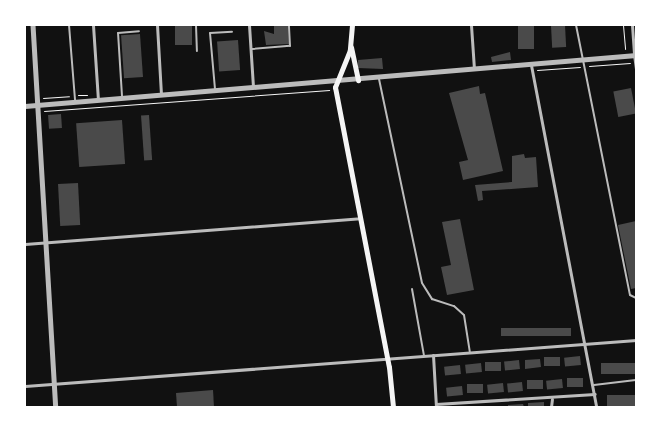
<!DOCTYPE html>
<style>
body{margin:0}
#map{position:relative;width:661px;height:432px;overflow:hidden;background:#111;font-family:"Asap Condensed",sans-serif}
div>[style]{position:absolute}
[style*='--x']{left:calc(var(--x)*1px);top:calc(var(--y)*1px);width:calc(var(--w)*1px);rotate:calc(var(--a)*1deg)}
.building>*{inset:0;background:#4a4a4a;transform-origin:0 0}
.path>*{height:1px;margin:-0.5px;padding:0 0.5px;transform-origin:0.5px;border-radius:0.5px;background:#f5f5f5}
.service>*{height:2px;margin:-1px;padding:0 1px;transform-origin:1px;border-radius:1px;background:#bcbcbc}
.minor>*{height:3px;margin:-1.5px;padding:0 1.5px;transform-origin:1.5px;border-radius:1.5px;background:#bcbcbc}
.tertiary>*{height:4.5px;margin:-2.25px;padding:0 2.25px;transform-origin:2.25px;border-radius:2.25px;background:#bcbcbc}
.primary>*{height:5px;margin:-2.5px;padding:0 2.5px;transform-origin:2.5px;border-radius:2.5px;background:#f5f5f5}
span{translate:-50% -50%;white-space:nowrap;text-align:center;line-height:1.15;-webkit-text-stroke:4.5px #fff;paint-order:stroke}
.frame{position:absolute;inset:0;border:26px solid #fff;pointer-events:none}
</style>
<div id="map">
<div class="building">
<div style="left:175px;top:25px;width:17px;height:20px"></div>
<div style="clip-path:polygon(274px 25px,288px 25px,289px 44px,266px 45px,264px 31px,274px 34px)"></div>
<div style="left:518px;top:25px;width:16px;height:24px"></div>
<div style="left:565px;top:25px;width:22px;height:14px;rotate:87deg"></div>
<div style="left:140px;top:34px;width:43px;height:19px;rotate:86deg"></div>
<div style="left:238px;top:40px;width:30px;height:21px;rotate:86deg"></div>
<div style="clip-path:polygon(510px 52px,511px 60px,492px 62px,491px 57px)"></div>
<div style="clip-path:polygon(382px 58px,383px 69px,358px 68px,358px 60px)"></div>
<div style="clip-path:polygon(479px 86px,480px 94px,485px 93px,503px 171px,463px 180px,459px 162px,468px 160px,449px 93px)"></div>
<div style="left:631px;top:88px;width:26px;height:18px;rotate:79deg"></div>
<div style="left:61px;top:114px;width:14px;height:13px;rotate:86deg"></div>
<div style="left:149px;top:115px;width:45px;height:8px;rotate:86deg"></div>
<div style="left:122px;top:120px;width:44px;height:46px;rotate:86deg"></div>
<div style="clip-path:polygon(524px 154px,525px 158px,536px 157px,538px 187px,482px 191px,483px 200px,478px 201px,475px 185px,512px 182px,512px 156px)"></div>
<div style="left:78px;top:183px;width:42px;height:20px;rotate:87deg"></div>
<div style="clip-path:polygon(460px 219px,474px 290px,447px 295px,441px 267px,451px 265px,442px 222px)"></div>
<div style="clip-path:polygon(636px 221px,636px 288px,631px 289px,618px 225px)"></div>
<div style="left:571px;top:328px;width:8px;height:70px;rotate:90deg"></div>
<div style="left:580px;top:356px;width:9px;height:16px;rotate:84deg"></div>
<div style="left:560px;top:357px;width:9px;height:16px;rotate:90deg"></div>
<div style="clip-path:polygon(540px 359px,541px 367px,525px 369px,525px 360px)"></div>
<div style="left:519px;top:360px;width:9px;height:15px;rotate:84deg"></div>
<div style="left:501px;top:362px;width:9px;height:16px;rotate:90deg"></div>
<div style="left:481px;top:363px;width:9px;height:16px;rotate:84deg"></div>
<div style="left:636px;top:363px;width:11px;height:35px;rotate:90deg"></div>
<div style="left:460px;top:365px;width:9px;height:16px;rotate:84deg"></div>
<div style="left:583px;top:378px;width:9px;height:16px;rotate:90deg"></div>
<div style="left:562px;top:379px;width:9px;height:16px;rotate:84deg"></div>
<div style="left:543px;top:380px;width:9px;height:16px;rotate:90deg"></div>
<div style="left:522px;top:382px;width:9px;height:15px;rotate:84deg"></div>
<div style="left:503px;top:383px;width:9px;height:16px;rotate:84deg"></div>
<div style="left:483px;top:384px;width:9px;height:16px;rotate:90deg"></div>
<div style="left:462px;top:386px;width:9px;height:16px;rotate:84deg"></div>
<div style="clip-path:polygon(213px 390px,214px 407px,177px 407px,176px 393px)"></div>
<div style="left:636px;top:395px;width:11px;height:29px;rotate:90deg"></div>
<div style="clip-path:polygon(544px 402px,544px 407px,528px 407px,528px 403px)"></div>
<div style="clip-path:polygon(523px 404px,524px 407px,508px 407px,508px 405px)"></div>
</div>
<div class="path">
<div style="--x:623;--y:25;--w:24;--a:85"></div>
<div style="--x:589;--y:66;--w:41;--a:-4.2"></div>
<div style="--x:537;--y:70;--w:43;--a:-4"></div>
<div style="--x:78;--y:95;--w:9;--a:0"></div>
<div style="--x:43;--y:98;--w:26;--a:-4"></div>
<div style="--x:44;--y:111;--w:286;--a:-4.2"></div>
</div>
<div class="service">
<div style="--x:69;--y:25;--w:75;--a:85.4"></div>
<div style="--x:196;--y:25;--w:26;--a:88"></div>
<div style="--x:207;--y:25;--w:34;--a:0"></div>
<div style="--x:576;--y:25;--w:275;--a:78.7"></div>
<div style="--x:630;--y:295;--w:7;--a:27"></div>
<div style="--x:252;--y:49;--w:38;--a:-5"></div>
<div style="--x:290;--y:46;--w:21;--a:-93"></div>
<div style="--x:634;--y:55;--w:15;--a:82"></div>
<div style="--x:379;--y:79;--w:208;--a:78.1"></div>
<div style="--x:422;--y:283;--w:19;--a:58"></div>
<div style="--x:432;--y:299;--w:23;--a:18"></div>
<div style="--x:454;--y:306;--w:13;--a:42"></div>
<div style="--x:464;--y:315;--w:37;--a:81"></div>
<div style="--x:215;--y:89;--w:56;--a:-95.1"></div>
<div style="--x:210;--y:33;--w:22;--a:-3"></div>
<div style="--x:122;--y:96;--w:63;--a:-93.6"></div>
<div style="--x:118;--y:33;--w:21;--a:-5"></div>
<div style="--x:412;--y:289;--w:68;--a:79.8"></div>
<div style="--x:594;--y:385;--w:42;--a:-6.8"></div>
</div>
<div class="minor">
<div style="--x:93;--y:25;--w:75;--a:86.2"></div>
<div style="--x:157;--y:25;--w:70;--a:86.7"></div>
<div style="--x:249;--y:25;--w:62;--a:86.3"></div>
<div style="--x:471;--y:25;--w:44;--a:86.1"></div>
<div style="--x:632;--y:25;--w:30;--a:86"></div>
<div style="--x:531;--y:65;--w:348;--a:79.2"></div>
<div style="--x:25;--y:244;--w:336;--a:-4.4"></div>
<div style="--x:433;--y:355;--w:52;--a:86.7"></div>
<div style="--x:25;--y:386;--w:613;--a:-4.31"></div>
<div style="--x:436;--y:404;--w:159;--a:-3.6"></div>
<div style="--x:551;--y:407;--w:8;--a:-83"></div>
</div>
<div class="tertiary">
<div style="--x:33;--y:25;--w:383;--a:86.6"></div>
<div style="--x:25;--y:106;--w:613;--a:-4.77"></div>
</div>
<div class="primary">
<div style="--x:352;--y:25;--w:25;--a:95"></div>
<div style="--x:350;--y:50;--w:40;--a:112"></div>
<div style="--x:335;--y:87;--w:285;--a:79.1"></div>
<div style="--x:389;--y:367;--w:40;--a:84.3"></div>
<div style="--x:351;--y:47;--w:34;--a:78"></div>
</div>
<div class="frame"></div>
</div>
